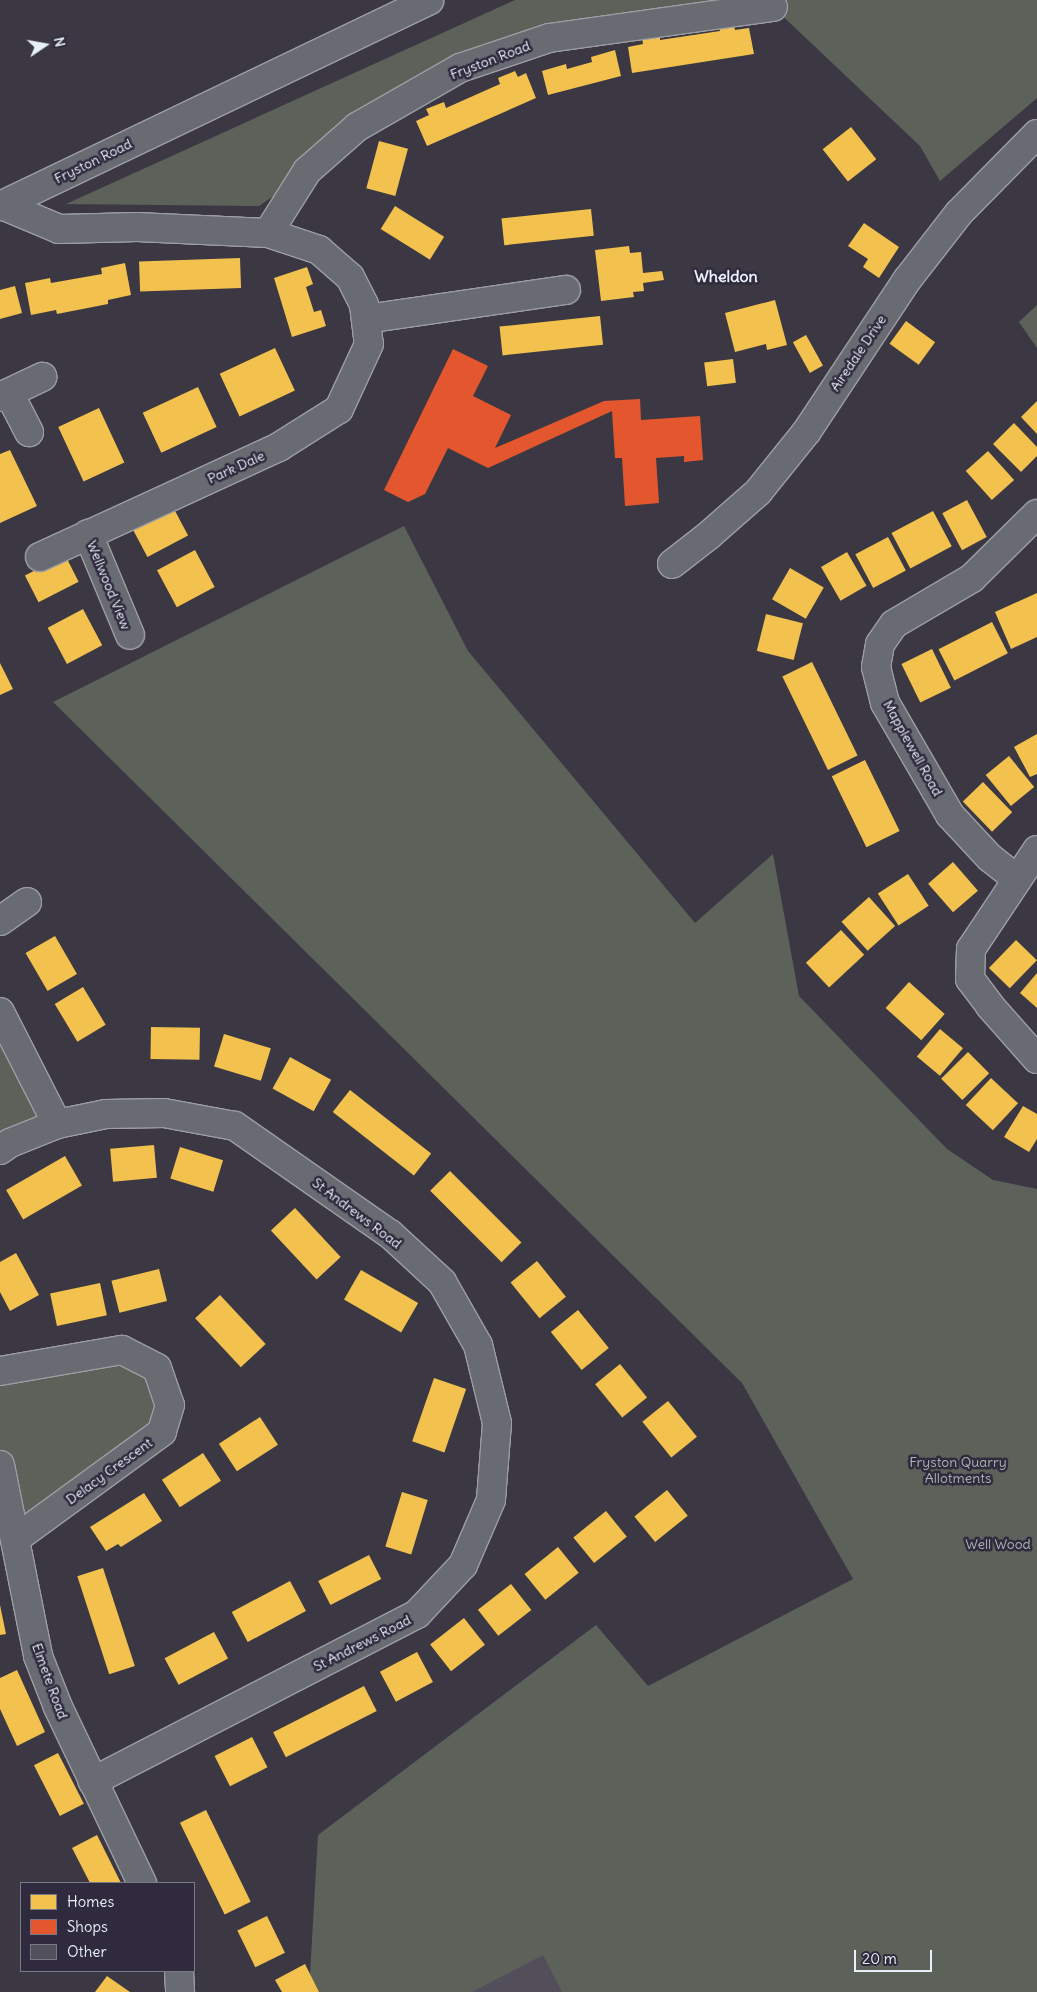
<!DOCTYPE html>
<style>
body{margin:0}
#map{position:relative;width:1037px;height:1992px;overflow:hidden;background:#3b3843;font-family:Delius,sans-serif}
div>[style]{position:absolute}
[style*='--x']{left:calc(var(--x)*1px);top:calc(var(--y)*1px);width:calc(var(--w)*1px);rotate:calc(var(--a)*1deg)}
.green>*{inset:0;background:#5c6259}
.homes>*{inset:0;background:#f2c14e;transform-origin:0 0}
.shops>*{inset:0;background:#e4572e}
.building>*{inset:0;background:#534f5a}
.roads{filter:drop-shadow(1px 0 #9d9da4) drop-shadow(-1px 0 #9d9da4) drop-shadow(0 1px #9d9da4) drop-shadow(0 -1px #9d9da4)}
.street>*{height:28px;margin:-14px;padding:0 14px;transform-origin:14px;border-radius:14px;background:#696b72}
.secondary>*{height:28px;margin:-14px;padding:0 14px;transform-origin:14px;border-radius:14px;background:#696b72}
span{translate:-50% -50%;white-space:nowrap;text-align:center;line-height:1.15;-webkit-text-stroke:5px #2f2a3d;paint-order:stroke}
.street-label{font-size:14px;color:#e8f1f8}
.park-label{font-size:14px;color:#abb4b2}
.quarter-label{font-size:16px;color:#e8f1f8;font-weight:700}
.legend{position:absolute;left:20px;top:1882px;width:175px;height:90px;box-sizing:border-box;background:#2f2a3d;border:1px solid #797a88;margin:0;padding:6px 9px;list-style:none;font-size:15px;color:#e8f1f8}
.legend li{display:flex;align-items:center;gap:10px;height:25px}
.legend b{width:25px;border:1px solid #797a88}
.north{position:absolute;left:20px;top:20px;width:50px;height:50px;-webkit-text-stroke:4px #2f2a3d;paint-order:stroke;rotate:78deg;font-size:14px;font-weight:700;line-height:20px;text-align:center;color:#e8f1f8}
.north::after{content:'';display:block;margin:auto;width:18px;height:22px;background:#e8f1f8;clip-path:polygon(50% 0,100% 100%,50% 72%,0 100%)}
.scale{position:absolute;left:854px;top:1950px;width:78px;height:22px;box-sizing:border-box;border:2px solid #e8f1f8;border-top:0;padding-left:6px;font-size:15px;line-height:18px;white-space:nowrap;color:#e8f1f8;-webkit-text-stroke:4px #2f2a3d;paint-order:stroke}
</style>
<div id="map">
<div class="green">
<div style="clip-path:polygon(515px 0,1037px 0,1037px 98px,940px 181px,920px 146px,773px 7px,460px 68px,259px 206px,66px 204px)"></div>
<div style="clip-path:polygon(1037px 305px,1037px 348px,1019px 322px)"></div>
<div style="clip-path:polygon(404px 526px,468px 651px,695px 923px,773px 854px,799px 996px,947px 1149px,993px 1180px,1037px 1189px,1037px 1992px,309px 1992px,318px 1835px,596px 1625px,648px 1686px,853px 1579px,742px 1383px,53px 702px)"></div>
<div style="clip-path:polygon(0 1012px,57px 1124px,0 1150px)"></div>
<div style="clip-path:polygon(122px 1350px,157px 1368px,162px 1432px,15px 1539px,0 1465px,0 1371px)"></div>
</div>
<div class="homes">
<div style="clip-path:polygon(733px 22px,735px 30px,749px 28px,754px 54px,632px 73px,628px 47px,643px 44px,642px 37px,660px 34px,660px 40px,720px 31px,719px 24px)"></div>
<div style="clip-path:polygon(615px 50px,621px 76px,548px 95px,542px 71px,566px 64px,567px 69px,592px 62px,591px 57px)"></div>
<div style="clip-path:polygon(515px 71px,518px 77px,526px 73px,536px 98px,427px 146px,416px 121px,429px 115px,426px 109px,444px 102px,446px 108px,500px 84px,498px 78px)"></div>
<div style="left:851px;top:127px;width:41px;height:36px;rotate:52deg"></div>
<div style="left:379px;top:141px;width:30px;height:49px;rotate:15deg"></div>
<div style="left:395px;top:206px;width:58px;height:27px;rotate:32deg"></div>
<div style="left:591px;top:209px;width:27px;height:90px;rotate:84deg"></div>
<div style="clip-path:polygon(864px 223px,899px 247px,879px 278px,863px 267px,868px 259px,848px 246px)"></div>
<div style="clip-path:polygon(629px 246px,630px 253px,641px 252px,643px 273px,662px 271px,664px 280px,643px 283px,644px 291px,633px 292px,634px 297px,601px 301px,595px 250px)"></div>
<div style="left:240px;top:258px;width:30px;height:101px;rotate:88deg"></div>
<div style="clip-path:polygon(125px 263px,131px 295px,108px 300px,108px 304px,57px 314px,56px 310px,31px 315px,25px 283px,50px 278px,51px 283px,102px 274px,101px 268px)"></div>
<div style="clip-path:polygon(307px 267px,313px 284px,306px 287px,314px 312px,321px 310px,326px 326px,292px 337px,274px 278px)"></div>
<div style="clip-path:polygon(15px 286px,22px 313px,0 319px,0 290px)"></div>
<div style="clip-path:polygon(775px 300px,787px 345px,767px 350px,766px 344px,735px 352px,725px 313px)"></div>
<div style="left:600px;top:316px;width:29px;height:101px;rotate:84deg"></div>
<div style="left:906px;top:321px;width:36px;height:28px;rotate:36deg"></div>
<div style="left:806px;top:335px;width:35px;height:15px;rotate:61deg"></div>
<div style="left:275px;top:348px;width:47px;height:61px;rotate:65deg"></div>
<div style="left:733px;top:359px;width:24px;height:29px;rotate:83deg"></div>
<div style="left:198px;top:387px;width:44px;height:61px;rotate:65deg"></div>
<div style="clip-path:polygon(1037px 401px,1037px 434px,1021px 417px)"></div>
<div style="left:99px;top:408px;width:60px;height:45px;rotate:65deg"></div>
<div style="clip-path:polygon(1014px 423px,1037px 447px,1037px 456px,1021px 472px,993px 444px)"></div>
<div style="clip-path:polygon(10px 450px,37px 506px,0 523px,0 454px)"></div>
<div style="left:988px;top:451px;width:39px;height:30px;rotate:48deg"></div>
<div style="left:967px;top:500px;width:42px;height:28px;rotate:62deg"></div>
<div style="left:174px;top:509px;width:30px;height:46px;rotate:62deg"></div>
<div style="left:933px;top:511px;width:40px;height:47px;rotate:62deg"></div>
<div style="left:888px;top:537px;width:38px;height:37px;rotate:62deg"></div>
<div style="left:195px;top:550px;width:42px;height:43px;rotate:62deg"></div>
<div style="left:847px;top:552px;width:39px;height:30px;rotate:60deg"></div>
<div style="left:65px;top:555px;width:30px;height:45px;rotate:63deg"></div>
<div style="left:790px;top:568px;width:39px;height:36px;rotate:30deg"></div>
<div style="clip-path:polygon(1037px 593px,1037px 637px,1011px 649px,995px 612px)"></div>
<div style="left:83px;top:609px;width:41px;height:40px;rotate:62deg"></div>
<div style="left:766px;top:614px;width:38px;height:38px;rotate:14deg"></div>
<div style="left:992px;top:622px;width:35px;height:60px;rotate:63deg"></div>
<div style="left:932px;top:649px;width:43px;height:34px;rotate:64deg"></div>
<div style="left:812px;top:662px;width:104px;height:33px;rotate:64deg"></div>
<div style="clip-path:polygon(0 663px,13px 689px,0 695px)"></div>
<div style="clip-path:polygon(1037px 734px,1037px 774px,1030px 777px,1014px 747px)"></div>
<div style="left:1009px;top:756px;width:40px;height:30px;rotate:51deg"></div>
<div style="left:865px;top:760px;width:79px;height:37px;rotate:64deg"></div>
<div style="left:983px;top:782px;width:42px;height:28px;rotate:46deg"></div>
<div style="left:953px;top:862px;width:38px;height:33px;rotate:49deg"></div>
<div style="left:908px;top:874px;width:38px;height:36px;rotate:57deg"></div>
<div style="left:869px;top:897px;width:39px;height:37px;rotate:48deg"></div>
<div style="left:841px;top:930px;width:34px;height:48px;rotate:47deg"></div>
<div style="left:55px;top:936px;width:44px;height:34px;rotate:60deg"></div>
<div style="left:1016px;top:940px;width:29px;height:39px;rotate:44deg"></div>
<div style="clip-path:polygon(1037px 973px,1037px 1008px,1020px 993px)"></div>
<div style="left:909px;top:982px;width:48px;height:35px;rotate:42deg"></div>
<div style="left:83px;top:987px;width:44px;height:33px;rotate:59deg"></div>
<div style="left:151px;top:1027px;width:49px;height:32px;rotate:1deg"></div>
<div style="left:940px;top:1029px;width:30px;height:36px;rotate:40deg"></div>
<div style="left:224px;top:1034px;width:49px;height:34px;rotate:17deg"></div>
<div style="left:968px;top:1052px;width:30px;height:38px;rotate:45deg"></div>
<div style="left:290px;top:1057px;width:47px;height:36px;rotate:29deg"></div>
<div style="left:991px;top:1078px;width:37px;height:37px;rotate:43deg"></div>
<div style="left:350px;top:1090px;width:103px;height:28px;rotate:38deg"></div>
<div style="clip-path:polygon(1023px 1106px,1037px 1114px,1037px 1139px,1029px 1152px,1004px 1137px)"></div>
<div style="left:154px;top:1145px;width:33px;height:44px;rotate:85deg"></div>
<div style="left:180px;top:1147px;width:45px;height:33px;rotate:17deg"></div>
<div style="left:65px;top:1156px;width:34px;height:68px;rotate:60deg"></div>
<div style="left:450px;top:1171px;width:101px;height:28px;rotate:45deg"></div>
<div style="left:295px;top:1208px;width:67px;height:33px;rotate:47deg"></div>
<div style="clip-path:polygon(16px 1253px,39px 1295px,10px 1311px,0 1292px,0 1262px)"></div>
<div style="left:537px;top:1261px;width:46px;height:34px;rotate:51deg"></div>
<div style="left:159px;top:1269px;width:33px;height:49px;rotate:76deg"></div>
<div style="left:361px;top:1270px;width:66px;height:34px;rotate:30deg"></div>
<div style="left:100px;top:1283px;width:33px;height:51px;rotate:78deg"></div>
<div style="left:220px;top:1295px;width:67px;height:34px;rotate:47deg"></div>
<div style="left:578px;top:1310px;width:49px;height:35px;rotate:51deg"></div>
<div style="left:620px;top:1364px;width:43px;height:32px;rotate:51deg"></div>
<div style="left:434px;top:1378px;width:34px;height:67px;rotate:19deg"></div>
<div style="left:668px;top:1401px;width:46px;height:33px;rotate:51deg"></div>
<div style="left:260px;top:1417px;width:33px;height:49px;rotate:57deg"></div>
<div style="left:203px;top:1453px;width:33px;height:49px;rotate:57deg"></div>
<div style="left:667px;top:1490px;width:33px;height:42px;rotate:51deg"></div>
<div style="left:402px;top:1492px;width:27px;height:57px;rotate:17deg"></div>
<div style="clip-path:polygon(144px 1493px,162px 1521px,121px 1547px,118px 1544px,106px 1551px,90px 1527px)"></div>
<div style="left:606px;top:1511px;width:33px;height:42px;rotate:51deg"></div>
<div style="left:558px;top:1547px;width:33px;height:43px;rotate:51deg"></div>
<div style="left:369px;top:1555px;width:27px;height:57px;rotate:63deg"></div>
<div style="left:103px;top:1568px;width:103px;height:27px;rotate:72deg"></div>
<div style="left:290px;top:1581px;width:34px;height:66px;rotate:62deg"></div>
<div style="left:511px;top:1584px;width:33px;height:42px;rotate:52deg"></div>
<div style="clip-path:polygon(0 1605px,6px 1634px,0 1635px)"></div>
<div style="left:464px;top:1618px;width:34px;height:43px;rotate:52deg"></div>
<div style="left:214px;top:1632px;width:30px;height:56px;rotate:62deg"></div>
<div style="left:417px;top:1652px;width:34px;height:42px;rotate:62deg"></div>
<div style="clip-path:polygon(17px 1670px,45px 1732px,17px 1746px,0 1709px,0 1678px)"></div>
<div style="left:364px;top:1686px;width:28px;height:102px;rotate:63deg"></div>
<div style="left:252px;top:1737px;width:34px;height:42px;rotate:63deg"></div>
<div style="left:58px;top:1753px;width:57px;height:27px;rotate:63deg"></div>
<div style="left:206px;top:1810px;width:102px;height:29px;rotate:64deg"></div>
<div style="clip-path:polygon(97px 1835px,121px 1883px,90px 1883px,72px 1848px)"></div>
<div style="left:267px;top:1916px;width:41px;height:33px;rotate:64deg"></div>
<div style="clip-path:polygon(305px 1964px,319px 1992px,282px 1992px,275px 1980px)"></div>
<div style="clip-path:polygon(107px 1976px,130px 1992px,95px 1992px)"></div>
</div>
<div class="shops">
<div style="clip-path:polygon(453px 349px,488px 366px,473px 396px,511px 415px,495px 448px,604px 401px,640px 399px,641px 420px,700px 416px,703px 460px,684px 462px,684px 456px,656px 458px,659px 503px,625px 506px,622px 458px,615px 458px,612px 411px,488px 468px,448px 448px,425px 494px,408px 502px,384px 490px)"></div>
</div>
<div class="building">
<div style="clip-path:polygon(543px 1955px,562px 1992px,472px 1992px)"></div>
</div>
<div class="roads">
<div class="street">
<div style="--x:2;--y:205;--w:62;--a:22.8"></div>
<div style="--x:59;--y:229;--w:78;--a:-1.5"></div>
<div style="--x:137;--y:227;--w:131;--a:2.6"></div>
<div style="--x:268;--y:233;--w:54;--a:18.4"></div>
<div style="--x:319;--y:250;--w:41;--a:41.1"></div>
<div style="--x:350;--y:277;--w:31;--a:63"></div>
<div style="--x:364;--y:305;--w:39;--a:83"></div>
<div style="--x:369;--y:344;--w:72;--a:114.8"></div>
<div style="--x:339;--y:409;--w:71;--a:147.7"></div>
<div style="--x:279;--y:447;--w:263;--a:155.3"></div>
<div style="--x:268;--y:233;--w:73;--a:-57.8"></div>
<div style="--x:307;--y:171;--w:67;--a:-41.3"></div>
<div style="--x:357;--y:127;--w:119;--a:-29.8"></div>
<div style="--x:460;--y:68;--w:94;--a:-18.6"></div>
<div style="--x:549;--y:38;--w:226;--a:-7.9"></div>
<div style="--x:366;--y:319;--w:202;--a:-8.3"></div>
<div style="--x:9;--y:393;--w:44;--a:62.9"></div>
<div style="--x:0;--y:397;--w:47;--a:-25.5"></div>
<div style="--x:88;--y:534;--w:109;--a:67.4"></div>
<div style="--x:672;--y:564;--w:46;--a:-37.9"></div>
<div style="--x:708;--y:536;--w:67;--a:-41.3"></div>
<div style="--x:758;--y:492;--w:78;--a:-51.2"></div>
<div style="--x:807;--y:431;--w:181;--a:-56.5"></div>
<div style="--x:907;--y:280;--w:85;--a:-52.2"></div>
<div style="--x:959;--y:213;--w:111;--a:-45.4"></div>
<div style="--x:1037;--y:850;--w:119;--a:123.7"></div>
<div style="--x:971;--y:949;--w:30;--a:92"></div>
<div style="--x:970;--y:979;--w:34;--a:53"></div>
<div style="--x:990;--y:1006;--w:71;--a:48.4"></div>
<div style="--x:1017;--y:879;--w:34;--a:-142"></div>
<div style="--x:990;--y:858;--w:59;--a:-132.9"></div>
<div style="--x:950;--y:815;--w:129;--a:-120.1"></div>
<div style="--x:885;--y:703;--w:37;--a:-104"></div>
<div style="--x:876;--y:667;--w:23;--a:-80"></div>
<div style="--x:880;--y:644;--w:24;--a:-55"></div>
<div style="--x:894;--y:624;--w:91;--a:-30.5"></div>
<div style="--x:972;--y:578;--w:91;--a:-44.6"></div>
<div style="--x:0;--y:921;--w:33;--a:-35"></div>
<div style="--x:0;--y:1012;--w:126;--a:63"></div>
<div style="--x:0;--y:1150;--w:12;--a:-35"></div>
<div style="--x:10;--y:1143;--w:51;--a:-22"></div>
<div style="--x:57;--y:1124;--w:50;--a:-11.5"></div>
<div style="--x:106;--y:1114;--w:58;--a:-1"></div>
<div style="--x:164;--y:1113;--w:72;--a:10.4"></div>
<div style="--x:235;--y:1126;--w:189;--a:34.9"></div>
<div style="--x:390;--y:1234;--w:71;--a:42.7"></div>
<div style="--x:442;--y:1282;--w:73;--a:60.3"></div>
<div style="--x:478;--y:1345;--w:80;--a:76.3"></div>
<div style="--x:497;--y:1423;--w:77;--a:94.5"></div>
<div style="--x:491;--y:1500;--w:71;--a:113.3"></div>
<div style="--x:463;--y:1565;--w:67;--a:133.2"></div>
<div style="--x:417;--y:1614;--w:365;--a:152.7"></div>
<div style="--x:0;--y:1371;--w:124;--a:-9.8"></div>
<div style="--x:122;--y:1350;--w:39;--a:27"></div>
<div style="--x:157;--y:1368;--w:39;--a:71"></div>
<div style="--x:170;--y:1405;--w:28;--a:107"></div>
<div style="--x:162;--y:1432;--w:182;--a:143.9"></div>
<div style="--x:0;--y:1465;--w:195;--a:78.7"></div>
<div style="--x:38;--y:1656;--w:55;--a:68.6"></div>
<div style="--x:58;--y:1707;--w:195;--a:64.5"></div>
<div style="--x:179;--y:1971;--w:21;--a:87"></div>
</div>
<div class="secondary">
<div style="--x:0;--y:206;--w:476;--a:-25.6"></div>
</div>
</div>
<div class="street-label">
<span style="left:490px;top:60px;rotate:-21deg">Fryston Road</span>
<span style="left:93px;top:161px;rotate:-26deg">Fryston Road</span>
<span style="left:858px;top:353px;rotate:-56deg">Airedale Drive</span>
<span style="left:236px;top:467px;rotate:-24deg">Park Dale</span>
<span style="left:109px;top:585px;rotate:68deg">Wellwood View</span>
<span style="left:913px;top:748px;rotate:61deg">Mapplewell Road</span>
<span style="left:357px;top:1213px;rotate:37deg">St Andrews Road</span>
<span style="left:109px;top:1471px;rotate:-36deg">Delacy Crescent</span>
<span style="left:362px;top:1643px;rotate:-27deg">St Andrews Road</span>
<span style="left:50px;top:1681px;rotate:70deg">Elmete Road</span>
</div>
<div class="park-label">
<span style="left:958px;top:1470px">Fryston Quarry<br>Allotments</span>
<span style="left:998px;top:1544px">Well Wood</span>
</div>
<div class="quarter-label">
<span style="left:726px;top:276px">Wheldon</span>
</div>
<ul class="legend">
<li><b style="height:14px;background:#f2c14e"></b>Homes</li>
<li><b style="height:14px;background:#e4572e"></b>Shops</li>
<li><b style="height:14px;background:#534f5a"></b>Other</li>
</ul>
<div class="north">N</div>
<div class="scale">20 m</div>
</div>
